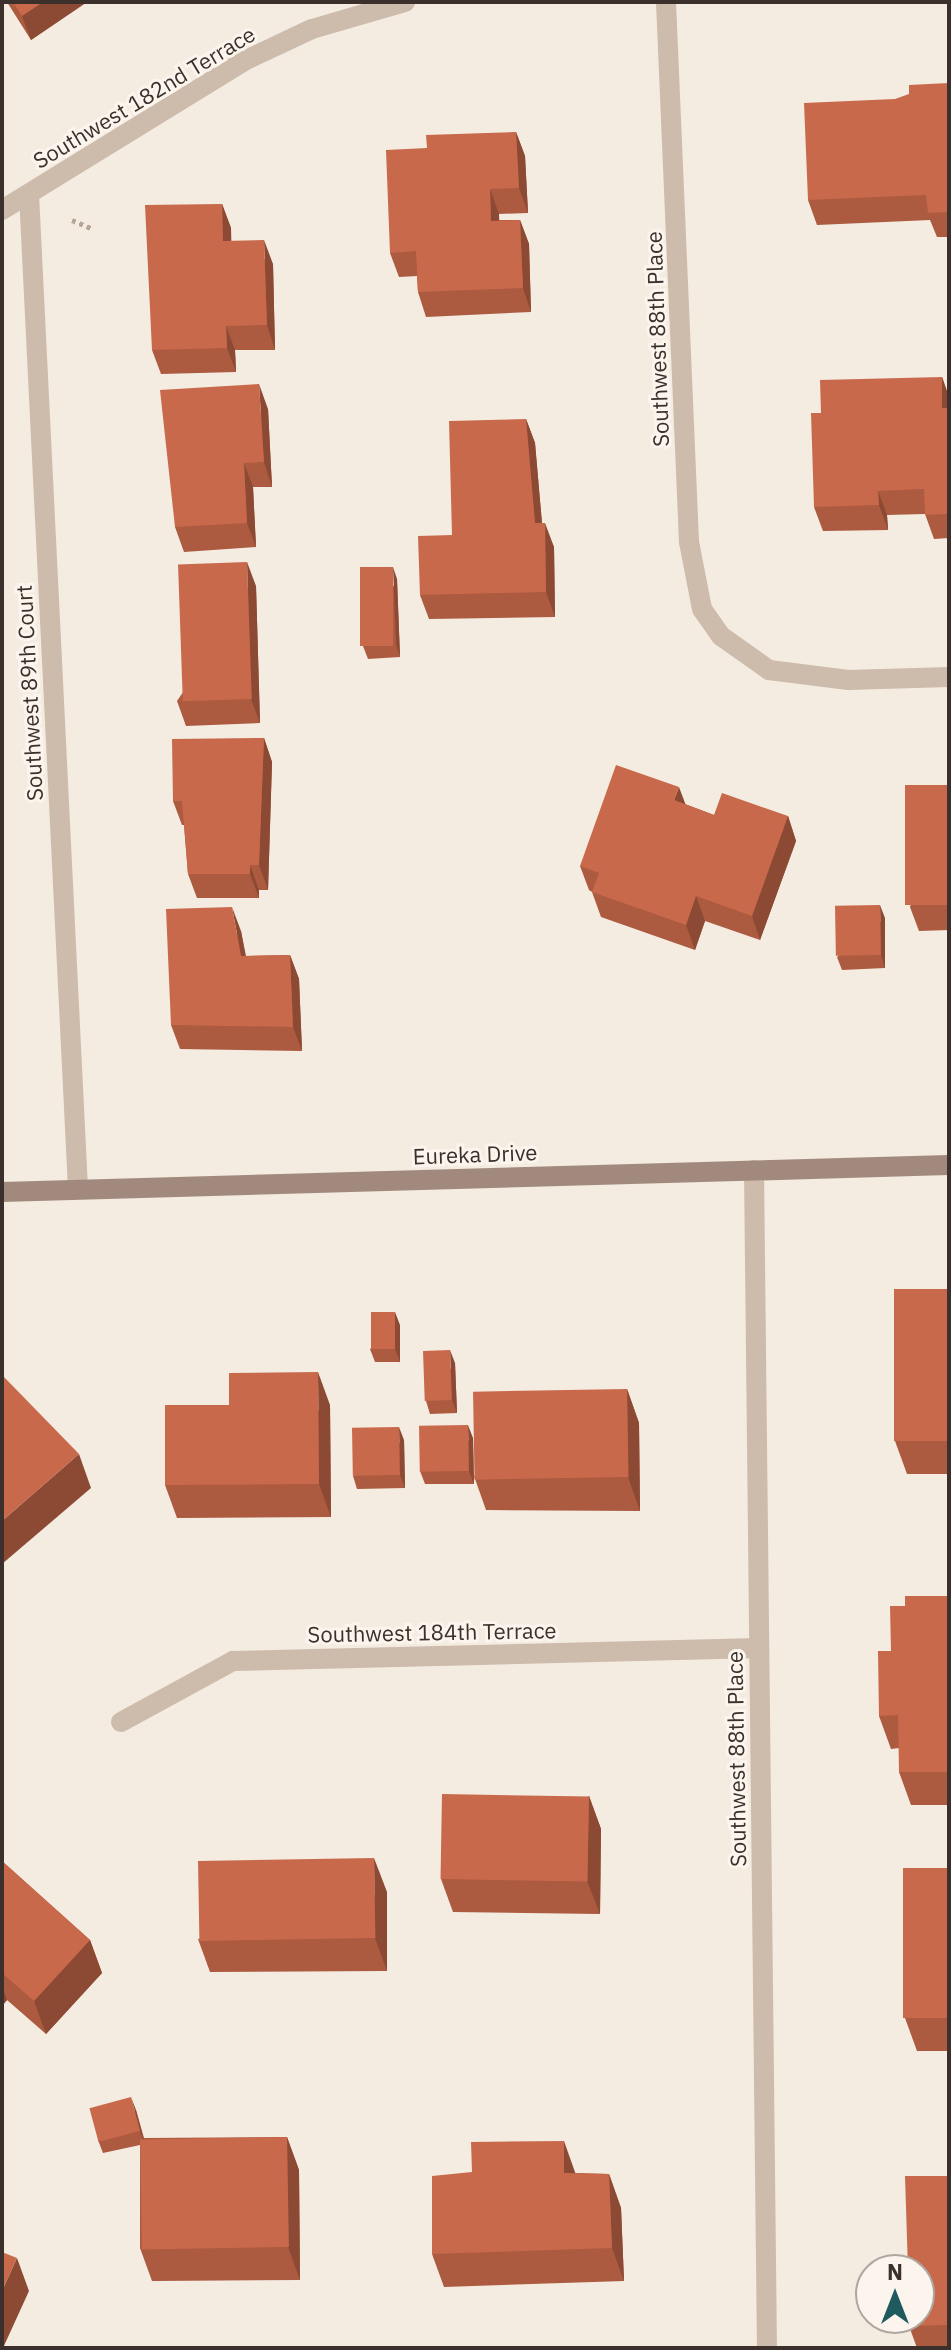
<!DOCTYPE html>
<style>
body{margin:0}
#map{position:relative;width:951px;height:2350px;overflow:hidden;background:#f4ebe1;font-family:"IBM Plex Sans",sans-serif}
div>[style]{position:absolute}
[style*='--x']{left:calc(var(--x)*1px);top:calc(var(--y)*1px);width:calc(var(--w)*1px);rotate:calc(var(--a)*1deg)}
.path>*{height:5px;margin-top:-2.5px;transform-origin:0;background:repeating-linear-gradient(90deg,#b9a596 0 4px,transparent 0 8px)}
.street>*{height:20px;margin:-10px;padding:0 10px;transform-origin:10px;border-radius:10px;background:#cdbbac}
.secondary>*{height:20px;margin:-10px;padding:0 10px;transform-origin:10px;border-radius:10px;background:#a18a7d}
.wall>*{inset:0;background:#ac5a40}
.shaded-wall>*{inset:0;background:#8c4a34}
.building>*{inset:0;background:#c8694b;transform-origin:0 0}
span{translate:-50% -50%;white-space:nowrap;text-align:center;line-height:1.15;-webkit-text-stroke:6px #fbf5ee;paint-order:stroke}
.street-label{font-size:22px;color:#3b302b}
.frame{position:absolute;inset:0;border:4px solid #3b302b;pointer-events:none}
.north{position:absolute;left:855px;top:2254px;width:80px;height:80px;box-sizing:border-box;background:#fbf5ee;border:2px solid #aea6a0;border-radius:50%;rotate:0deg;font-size:22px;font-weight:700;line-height:32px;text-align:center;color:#3b302b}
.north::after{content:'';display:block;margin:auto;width:28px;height:36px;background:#1f5a5e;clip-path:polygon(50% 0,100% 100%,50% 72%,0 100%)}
</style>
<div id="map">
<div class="path">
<div style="--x:72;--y:220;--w:23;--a:23"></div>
</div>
<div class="street">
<div style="--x:666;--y:2;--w:540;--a:87.56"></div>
<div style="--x:689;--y:542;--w:68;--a:79"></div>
<div style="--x:702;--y:609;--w:33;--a:55"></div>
<div style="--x:721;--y:636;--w:59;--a:35.3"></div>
<div style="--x:769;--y:670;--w:80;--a:7.2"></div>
<div style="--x:848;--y:680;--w:101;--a:-1.7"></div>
<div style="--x:29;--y:194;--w:996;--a:87.18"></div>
<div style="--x:2;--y:210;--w:286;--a:-31.6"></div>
<div style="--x:246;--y:60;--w:73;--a:-25.2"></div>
<div style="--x:312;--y:29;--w:97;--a:-16.2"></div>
<div style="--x:754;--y:1170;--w:1178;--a:89.37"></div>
<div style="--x:121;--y:1722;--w:128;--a:-28.6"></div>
<div style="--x:233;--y:1661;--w:526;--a:-1.42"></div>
</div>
<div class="secondary">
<div style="--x:2;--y:1192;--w:947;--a:-1.63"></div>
</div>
<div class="wall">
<div style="clip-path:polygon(7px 2px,87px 2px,31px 40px)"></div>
<div style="clip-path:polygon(949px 83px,949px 237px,937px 237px,930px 220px,817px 225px,808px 200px)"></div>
<div style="clip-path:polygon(516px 132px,525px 156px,528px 213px,499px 214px,499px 220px,520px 220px,529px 244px,531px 312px,426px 317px,418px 292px,417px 276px,399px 277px,390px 253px,427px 148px)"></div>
<div style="clip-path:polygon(222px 204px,231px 228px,231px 241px,273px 264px,275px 350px,235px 350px,236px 372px,161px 374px,152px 350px)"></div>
<div style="clip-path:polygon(942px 377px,949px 397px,949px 538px,934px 539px,925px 514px,887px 515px,888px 530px,823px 531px,814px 507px,821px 413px)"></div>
<div style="clip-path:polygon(268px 409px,272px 487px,253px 487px,256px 547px,184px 552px,175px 527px)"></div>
<div style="clip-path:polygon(526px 419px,535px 443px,542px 523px,554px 547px,555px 617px,429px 619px,420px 595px)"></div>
<div style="clip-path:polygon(397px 579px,400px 657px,368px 659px,363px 646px)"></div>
<div style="clip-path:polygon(256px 586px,260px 723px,186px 726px,177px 701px)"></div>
<div style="clip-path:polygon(264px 738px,272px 762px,268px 890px,259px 890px,259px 898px,197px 898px,188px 874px,184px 825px,182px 825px,173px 801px)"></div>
<div style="clip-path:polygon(949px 785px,949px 930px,919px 931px,910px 907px)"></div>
<div style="clip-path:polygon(685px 804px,714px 815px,788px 816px,796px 841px,760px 940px,705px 921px,695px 950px,601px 917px,592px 892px,589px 890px,580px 866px)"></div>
<div style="clip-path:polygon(885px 918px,885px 968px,842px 970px,837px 957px)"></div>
<div style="clip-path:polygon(241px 931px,246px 956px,290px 955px,299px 979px,302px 1051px,180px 1049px,171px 1025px)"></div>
<div style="clip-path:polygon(949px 1289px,949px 1474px,907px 1474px,895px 1441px)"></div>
<div style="clip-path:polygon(400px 1325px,400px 1362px,375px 1362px,370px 1349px)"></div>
<div style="clip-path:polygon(455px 1363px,457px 1413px,430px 1414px,426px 1401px)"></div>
<div style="clip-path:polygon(627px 1389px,639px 1423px,640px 1511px,486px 1510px,474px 1476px)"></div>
<div style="clip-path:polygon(330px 1405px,331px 1517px,177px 1518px,165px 1485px)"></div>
<div style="clip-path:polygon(473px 1438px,474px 1484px,425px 1484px,420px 1471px)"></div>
<div style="clip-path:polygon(404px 1440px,405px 1488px,357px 1489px,353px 1476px)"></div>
<div style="clip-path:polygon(949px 1596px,949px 1805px,911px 1805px,899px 1772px,899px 1748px,891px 1749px,879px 1716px,891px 1651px,905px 1606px)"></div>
<div style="clip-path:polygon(589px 1796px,601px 1829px,600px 1914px,453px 1912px,441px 1879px)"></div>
<div style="clip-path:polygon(2px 1861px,90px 1940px,102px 1973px,46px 2034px,7px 2000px,2px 2006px)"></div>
<div style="clip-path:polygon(949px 1868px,949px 2051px,917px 2051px,905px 2018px)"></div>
<div style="clip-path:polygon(387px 1892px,387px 1971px,210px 1972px,198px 1939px)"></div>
<div style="clip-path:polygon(136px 2110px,144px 2138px,287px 2137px,299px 2170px,300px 2280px,152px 2281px,140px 2248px,140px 2145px,103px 2153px,98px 2140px)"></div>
<div style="clip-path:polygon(575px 2173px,609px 2174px,621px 2208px,624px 2281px,444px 2287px,432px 2254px)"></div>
<div style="clip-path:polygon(949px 2176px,949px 2348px,917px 2348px,909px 2326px)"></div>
</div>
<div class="shaded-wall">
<div style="clip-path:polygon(43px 2px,87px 2px,31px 40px,22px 16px)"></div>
<div style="clip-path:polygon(516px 132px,525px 156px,528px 213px,519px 188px)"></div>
<div style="clip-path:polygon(490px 189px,499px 214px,500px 245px,491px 221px)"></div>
<div style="clip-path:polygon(222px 204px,231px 228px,232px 265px,223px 241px)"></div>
<div style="clip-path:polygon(520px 220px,529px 244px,531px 312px,523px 288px)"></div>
<div style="clip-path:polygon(264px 240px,273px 264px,275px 350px,267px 325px)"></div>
<div style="clip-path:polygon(226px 326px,235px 350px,236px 372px,227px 348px)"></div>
<div style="clip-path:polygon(942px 377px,949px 397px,949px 426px,942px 408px)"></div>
<div style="clip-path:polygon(259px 384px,268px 409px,272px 487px,264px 462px)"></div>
<div style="clip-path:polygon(526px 419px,535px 443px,544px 547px,535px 523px)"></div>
<div style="clip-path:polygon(244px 463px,253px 487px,256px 547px,247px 523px)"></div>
<div style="clip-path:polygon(878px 491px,887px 515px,888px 530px,879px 505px)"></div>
<div style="clip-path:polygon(545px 523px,554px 547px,555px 617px,546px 592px)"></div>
<div style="clip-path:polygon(247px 562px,256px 586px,260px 723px,251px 699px)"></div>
<div style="clip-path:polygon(393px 567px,397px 579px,400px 657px,396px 644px)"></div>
<div style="clip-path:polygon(264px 738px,272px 762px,268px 890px,259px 865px)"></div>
<div style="clip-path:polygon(679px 787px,688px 811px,674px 800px)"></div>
<div style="clip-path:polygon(788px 816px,796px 841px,760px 940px,752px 916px)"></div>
<div style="clip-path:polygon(250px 865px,259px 890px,259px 898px,250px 874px)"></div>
<div style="clip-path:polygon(696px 896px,705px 921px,695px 950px,686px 925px)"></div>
<div style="clip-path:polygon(880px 905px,885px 918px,885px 968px,881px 955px)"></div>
<div style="clip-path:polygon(232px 907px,241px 931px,250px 981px,241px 956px)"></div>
<div style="clip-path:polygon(290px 955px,299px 979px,302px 1051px,293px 1027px)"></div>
<div style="clip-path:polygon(395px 1312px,400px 1325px,400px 1362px,395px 1349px)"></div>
<div style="clip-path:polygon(450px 1350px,455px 1363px,457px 1413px,452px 1400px)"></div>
<div style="clip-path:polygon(318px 1372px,330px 1405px,331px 1517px,319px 1484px)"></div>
<div style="clip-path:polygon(627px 1389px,639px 1423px,640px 1511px,628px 1477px)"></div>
<div style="clip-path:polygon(468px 1425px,473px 1438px,474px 1484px,469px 1471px)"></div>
<div style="clip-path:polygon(399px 1427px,404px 1440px,405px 1488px,400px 1475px)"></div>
<div style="clip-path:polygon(79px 1454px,91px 1488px,2px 1564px,2px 1521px)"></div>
<div style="clip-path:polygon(589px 1796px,601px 1829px,600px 1914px,587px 1881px)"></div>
<div style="clip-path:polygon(374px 1858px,387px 1892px,387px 1971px,375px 1938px)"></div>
<div style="clip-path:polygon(90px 1940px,102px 1973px,46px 2034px,34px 2001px)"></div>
<div style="clip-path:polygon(2px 1985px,7px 2000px,2px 2006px)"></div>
<div style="clip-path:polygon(131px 2097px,136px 2110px,145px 2144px,140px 2131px)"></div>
<div style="clip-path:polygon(287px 2137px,299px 2170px,300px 2280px,288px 2247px)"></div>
<div style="clip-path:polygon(564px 2141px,576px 2175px,564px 2173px)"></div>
<div style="clip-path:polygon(609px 2174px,621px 2208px,624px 2281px,612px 2248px)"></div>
<div style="clip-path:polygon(17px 2258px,29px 2291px,3px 2348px,2px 2348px,2px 2291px)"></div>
</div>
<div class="building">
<div style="clip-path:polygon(13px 2px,43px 2px,22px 16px)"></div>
<div style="clip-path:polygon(949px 83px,949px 212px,928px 213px,926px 195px,808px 200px,804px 103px,895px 99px,909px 94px,909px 85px)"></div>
<div style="clip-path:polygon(516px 132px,519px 188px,490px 189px,491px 221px,520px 220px,523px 288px,418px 292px,416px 251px,390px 253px,386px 150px,427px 148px,426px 135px)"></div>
<div style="clip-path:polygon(222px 204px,223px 241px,264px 240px,267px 325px,226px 326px,227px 348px,152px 350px,145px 205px)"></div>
<div style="clip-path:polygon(942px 377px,942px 408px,949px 408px,949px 514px,925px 515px,924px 489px,878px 491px,879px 505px,814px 507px,811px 413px,821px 413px,820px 380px)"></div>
<div style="clip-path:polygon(259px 384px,264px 462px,244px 463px,247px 523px,175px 527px,160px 390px)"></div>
<div style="clip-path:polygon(526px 419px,535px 523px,545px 523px,546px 592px,420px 595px,418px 536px,452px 535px,449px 421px)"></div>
<div style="left:247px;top:562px;width:137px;height:69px;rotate:88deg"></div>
<div style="left:360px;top:567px;width:33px;height:79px"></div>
<div style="clip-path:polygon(264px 738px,259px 865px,250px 865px,250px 874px,188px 874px,182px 801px,173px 801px,172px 739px)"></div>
<div style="clip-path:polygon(616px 765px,679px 787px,674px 800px,714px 815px,722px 793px,788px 816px,752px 916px,696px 896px,686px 925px,592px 892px,599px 873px,580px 866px)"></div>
<div style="left:949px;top:785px;width:120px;height:44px;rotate:90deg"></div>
<div style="left:880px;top:905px;width:50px;height:45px;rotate:89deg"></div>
<div style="clip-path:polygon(232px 907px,241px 956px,290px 955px,293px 1027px,171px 1025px,166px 909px)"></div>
<div style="left:949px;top:1289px;width:152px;height:55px;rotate:90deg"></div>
<div style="left:371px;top:1312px;width:24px;height:37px"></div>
<div style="left:450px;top:1350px;width:50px;height:27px;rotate:88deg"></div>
<div style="clip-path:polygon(318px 1372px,319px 1484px,165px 1485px,165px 1405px,229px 1405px,229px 1373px)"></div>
<div style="clip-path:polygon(4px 1377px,79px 1454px,2px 1521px,2px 1379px)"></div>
<div style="left:627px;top:1389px;width:88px;height:154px;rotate:89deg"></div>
<div style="left:468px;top:1425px;width:46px;height:49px;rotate:89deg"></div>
<div style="left:399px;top:1427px;width:48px;height:47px;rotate:89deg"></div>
<div style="clip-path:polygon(905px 1596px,949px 1596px,949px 1772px,899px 1772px,898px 1715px,879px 1716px,878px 1651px,891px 1651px,890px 1606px,905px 1606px)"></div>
<div style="left:442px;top:1794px;width:147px;height:85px;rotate:1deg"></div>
<div style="left:374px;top:1858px;width:80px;height:176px;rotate:89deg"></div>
<div style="clip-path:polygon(2px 1861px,90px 1940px,34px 2001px,2px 1973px)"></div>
<div style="left:903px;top:1868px;width:46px;height:150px"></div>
<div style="left:131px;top:2097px;width:35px;height:43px;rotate:75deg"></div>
<div style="left:287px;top:2137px;width:110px;height:147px;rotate:89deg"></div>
<div style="clip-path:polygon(564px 2141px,564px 2173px,609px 2174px,612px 2248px,432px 2254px,432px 2176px,472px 2172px,471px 2142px)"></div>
<div style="clip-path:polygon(905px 2176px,949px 2176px,949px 2325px,909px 2326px,909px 2318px,919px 2318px,919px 2270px,908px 2270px)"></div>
<div style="clip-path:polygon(2px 2252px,17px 2258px,2px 2291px)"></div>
</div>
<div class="street-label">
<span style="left:144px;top:97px;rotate:-31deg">Southwest 182nd Terrace</span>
<span style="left:657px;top:339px;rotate:-92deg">Southwest 88th Place</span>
<span style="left:29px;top:693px;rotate:-93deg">Southwest 89th Court</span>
<span style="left:475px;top:1154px;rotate:-2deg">Eureka Drive</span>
<span style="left:432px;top:1632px;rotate:-1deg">Southwest 184th Terrace</span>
<span style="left:736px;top:1759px;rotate:-91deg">Southwest 88th Place</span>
</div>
<div class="frame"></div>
<div class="north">N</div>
</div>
